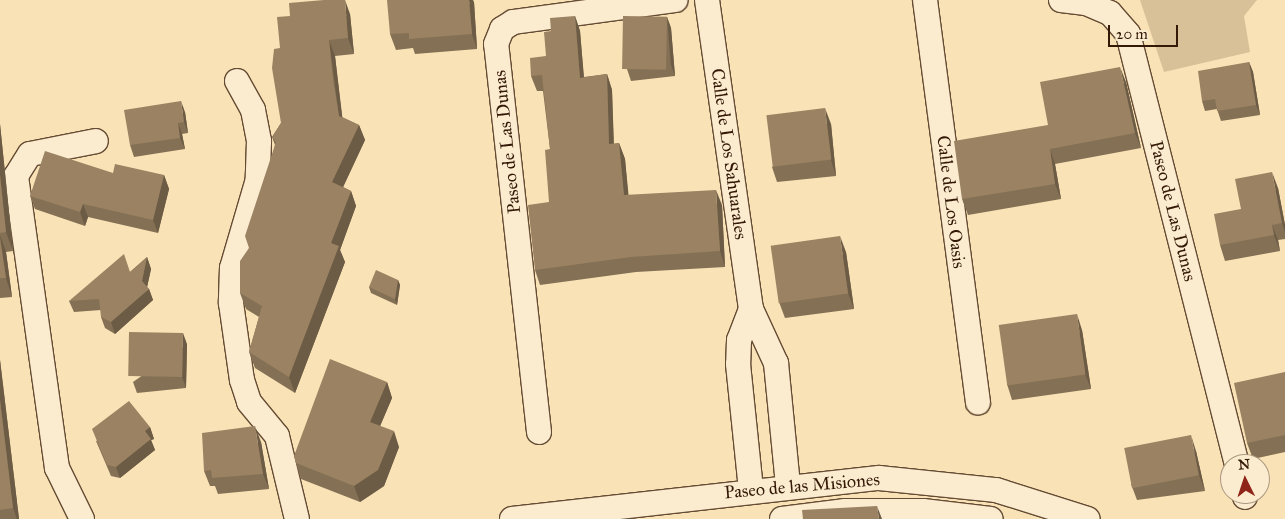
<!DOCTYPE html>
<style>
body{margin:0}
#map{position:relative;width:1285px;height:519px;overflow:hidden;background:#f9e2b6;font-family:"IM FELL Great Primer",serif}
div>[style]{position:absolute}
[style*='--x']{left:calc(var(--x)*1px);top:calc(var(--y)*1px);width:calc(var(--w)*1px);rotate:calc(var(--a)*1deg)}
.green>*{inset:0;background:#d8c098}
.roads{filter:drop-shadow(1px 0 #654b33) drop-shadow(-1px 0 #654b33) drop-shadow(0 1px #654b33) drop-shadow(0 -1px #654b33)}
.minor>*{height:24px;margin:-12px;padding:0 12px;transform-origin:12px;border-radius:12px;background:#fbecd0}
.wall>*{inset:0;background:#847054}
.shaded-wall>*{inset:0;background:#6c5b45}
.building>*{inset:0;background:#9a8262;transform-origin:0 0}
span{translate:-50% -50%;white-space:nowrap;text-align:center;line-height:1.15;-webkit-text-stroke:4.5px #fbecd0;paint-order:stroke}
.street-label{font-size:18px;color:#341907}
.north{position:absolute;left:1220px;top:454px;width:50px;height:50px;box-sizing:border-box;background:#fbecd0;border:1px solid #ab9880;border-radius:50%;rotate:356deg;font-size:14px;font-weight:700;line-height:20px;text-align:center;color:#341907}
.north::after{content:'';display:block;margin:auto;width:18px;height:22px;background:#8f2418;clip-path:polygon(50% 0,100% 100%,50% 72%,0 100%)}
.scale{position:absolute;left:1108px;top:25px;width:70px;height:22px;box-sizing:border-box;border:2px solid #341907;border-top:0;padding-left:6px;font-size:15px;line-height:18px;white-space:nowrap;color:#341907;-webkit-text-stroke:4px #fbecd0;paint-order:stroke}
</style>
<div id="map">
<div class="green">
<div style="clip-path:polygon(1140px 0,1257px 0,1244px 16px,1250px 52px,1164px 72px)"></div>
</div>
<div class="roads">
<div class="minor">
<div style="--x:707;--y:0;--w:312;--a:81.9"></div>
<div style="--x:751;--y:309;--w:60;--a:65.2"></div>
<div style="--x:776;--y:363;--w:123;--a:84.4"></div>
<div style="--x:925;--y:0;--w:406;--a:82.5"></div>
<div style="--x:1061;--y:0;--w:25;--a:7"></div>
<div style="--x:1086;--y:3;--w:26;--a:23"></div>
<div style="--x:1110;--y:13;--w:28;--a:49"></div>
<div style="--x:1128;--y:34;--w:444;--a:75.8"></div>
<div style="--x:237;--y:81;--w:33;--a:61"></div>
<div style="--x:253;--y:110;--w:32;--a:79"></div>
<div style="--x:259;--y:141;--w:38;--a:92"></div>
<div style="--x:258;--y:179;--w:93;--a:106.3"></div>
<div style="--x:232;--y:268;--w:35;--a:92"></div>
<div style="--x:231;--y:303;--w:78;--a:81.9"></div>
<div style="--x:242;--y:380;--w:23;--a:72"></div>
<div style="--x:249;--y:402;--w:44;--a:50.5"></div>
<div style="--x:277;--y:436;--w:85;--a:76.5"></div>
<div style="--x:751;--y:309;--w:33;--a:111"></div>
<div style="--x:739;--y:340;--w:24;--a:92"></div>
<div style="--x:738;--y:364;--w:126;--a:84.1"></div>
<div style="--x:539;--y:432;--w:390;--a:-96.3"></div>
<div style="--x:496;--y:44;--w:16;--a:-68"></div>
<div style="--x:502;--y:29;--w:13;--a:-32"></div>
<div style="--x:513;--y:22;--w:164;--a:-7.7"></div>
<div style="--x:1244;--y:494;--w:3;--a:72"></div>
<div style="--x:82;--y:519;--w:57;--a:-116.1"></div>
<div style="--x:57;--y:468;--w:295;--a:-98"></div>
<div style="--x:16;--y:176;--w:26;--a:-58"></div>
<div style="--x:30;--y:154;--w:67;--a:-11.1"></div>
<div style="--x:512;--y:519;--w:369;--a:-6.4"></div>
<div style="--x:879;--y:478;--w:118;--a:5.9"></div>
<div style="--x:996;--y:490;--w:96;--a:17.5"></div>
<div style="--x:782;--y:519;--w:64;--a:-7.2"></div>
<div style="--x:845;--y:511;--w:78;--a:0"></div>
<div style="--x:923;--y:511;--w:68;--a:6.7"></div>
</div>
</div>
<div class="wall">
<div style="clip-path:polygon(474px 2px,477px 49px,415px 54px,413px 48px,396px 50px,390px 34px)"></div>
<div style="clip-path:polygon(350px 14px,354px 54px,335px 56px,342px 117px,359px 125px,365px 140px,343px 187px,351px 191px,356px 206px,340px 250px,345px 262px,295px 393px,255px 368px,249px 352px,259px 317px,246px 309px,240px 293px,249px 248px,275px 145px,272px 137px,281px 123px,280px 48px)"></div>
<div style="clip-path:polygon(575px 16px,580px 31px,584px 77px,607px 74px,612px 90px,614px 144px,619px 143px,625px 159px,628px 195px,722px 205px,725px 267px,636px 272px,540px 285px,535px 270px,549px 202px,550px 149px,543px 91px,537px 91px,531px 76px)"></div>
<div style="clip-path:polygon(667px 17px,671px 28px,675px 76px,631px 81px,627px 69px)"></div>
<div style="clip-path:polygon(1249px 62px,1253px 72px,1260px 115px,1221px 121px,1217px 109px,1205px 111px,1202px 101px)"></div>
<div style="clip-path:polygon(1126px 82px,1141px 148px,1055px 164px,1061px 199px,968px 215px,962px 199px,1048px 125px)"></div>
<div style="clip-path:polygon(185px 112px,188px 133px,182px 134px,185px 149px,134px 157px,130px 145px)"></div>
<div style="clip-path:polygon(0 124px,13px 251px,6px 252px,12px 297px,0 298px)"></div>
<div style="clip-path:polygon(831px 124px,836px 176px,777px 182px,772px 167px)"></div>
<div style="clip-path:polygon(113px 173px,164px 175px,169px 189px,158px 233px,88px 217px,85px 226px,35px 209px,30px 196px)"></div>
<div style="clip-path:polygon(1278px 188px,1285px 225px,1285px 239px,1278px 240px,1280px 251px,1225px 261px,1220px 245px,1241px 209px)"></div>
<div style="clip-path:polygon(846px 252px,854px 309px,785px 318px,779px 302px)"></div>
<div style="clip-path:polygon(147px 257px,151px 269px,147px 287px,149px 289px,153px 300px,115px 334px,105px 328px,101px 317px,101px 310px,74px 312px,69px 301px,130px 272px)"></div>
<div style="clip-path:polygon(398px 280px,400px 285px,397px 305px,371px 293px,369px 287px)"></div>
<div style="clip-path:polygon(1082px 330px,1091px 389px,1012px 400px,1007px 384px)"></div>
<div style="clip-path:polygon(187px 344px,186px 388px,137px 393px,133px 382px)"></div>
<div style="clip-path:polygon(0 360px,19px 519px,0 519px)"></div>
<div style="clip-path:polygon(1285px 372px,1285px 452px,1253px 459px,1247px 443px)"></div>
<div style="clip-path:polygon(387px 382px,392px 398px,380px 426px,399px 447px,384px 486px,360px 502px,301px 479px,296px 463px)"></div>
<div style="clip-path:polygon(150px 427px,154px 439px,151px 440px,155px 450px,120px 478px,111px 476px,96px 441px)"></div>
<div style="clip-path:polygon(261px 442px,269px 489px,218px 494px,215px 486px,210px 486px,204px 471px)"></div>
<div style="clip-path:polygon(1196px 451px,1205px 491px,1137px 500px,1131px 484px)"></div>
</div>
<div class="shaded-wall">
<div style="clip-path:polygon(345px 0,350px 14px,354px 54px,348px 38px)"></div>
<div style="clip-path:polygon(469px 0,473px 0,474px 2px,477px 49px,472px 34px)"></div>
<div style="clip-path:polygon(575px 16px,580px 31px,585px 93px,580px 78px)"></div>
<div style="clip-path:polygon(667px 17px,671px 28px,675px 76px,671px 65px)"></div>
<div style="clip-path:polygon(329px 40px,335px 56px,344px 131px,339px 116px)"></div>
<div style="clip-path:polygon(1249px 62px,1253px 72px,1260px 115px,1256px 105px)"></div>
<div style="clip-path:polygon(1120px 67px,1126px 82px,1141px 148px,1135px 133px)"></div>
<div style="clip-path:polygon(607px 74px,612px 90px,614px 159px,609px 144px)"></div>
<div style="clip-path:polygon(181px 101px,185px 112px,188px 133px,184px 122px)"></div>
<div style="clip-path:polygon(825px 108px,831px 124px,836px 176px,831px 160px)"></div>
<div style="clip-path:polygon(178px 123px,182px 134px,185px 149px,180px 138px)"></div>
<div style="clip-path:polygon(0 124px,13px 251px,6px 232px,0 175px)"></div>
<div style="clip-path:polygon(359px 125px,365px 140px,338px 198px,332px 182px)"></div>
<div style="clip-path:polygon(619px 143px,625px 159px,630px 210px,624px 195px)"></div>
<div style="clip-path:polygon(1050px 149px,1055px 164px,1061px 199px,1055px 184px)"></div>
<div style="clip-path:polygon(1272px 172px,1278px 188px,1285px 225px,1285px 232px,1282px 223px)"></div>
<div style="clip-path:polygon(164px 175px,169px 189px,158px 233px,153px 220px)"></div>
<div style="clip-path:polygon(716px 190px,722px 205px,725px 267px,720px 251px)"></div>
<div style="clip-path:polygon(351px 191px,356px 206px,340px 250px,345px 262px,295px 393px,289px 377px,331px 243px)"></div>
<div style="clip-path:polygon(83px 204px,88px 217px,85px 226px,80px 212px)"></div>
<div style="clip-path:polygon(1272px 225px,1278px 240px,1280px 251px,1274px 235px)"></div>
<div style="clip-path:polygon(0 235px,6px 252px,12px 297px,6px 278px)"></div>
<div style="clip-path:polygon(840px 236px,846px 252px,854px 309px,848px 293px)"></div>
<div style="clip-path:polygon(147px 257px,151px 269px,146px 292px,149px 289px,153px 300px,115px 334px,111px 322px,142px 281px)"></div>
<div style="clip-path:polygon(398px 280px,400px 285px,397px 305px,395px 299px)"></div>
<div style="clip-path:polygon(1077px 314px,1082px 330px,1091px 389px,1085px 374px)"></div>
<div style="clip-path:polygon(183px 333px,187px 344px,186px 388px,182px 377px)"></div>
<div style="clip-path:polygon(0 360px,19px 519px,17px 519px,13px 508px,0 400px)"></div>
<div style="clip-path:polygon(387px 382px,392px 398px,375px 438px,370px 422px)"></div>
<div style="clip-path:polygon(255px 426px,261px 442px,269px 489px,263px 474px)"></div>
<div style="clip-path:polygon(150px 427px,154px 439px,151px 440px,155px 450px,120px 478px,116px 467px,145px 431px)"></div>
<div style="clip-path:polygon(394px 431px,399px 447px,384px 486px,360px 502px,354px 486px)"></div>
<div style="clip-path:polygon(1191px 435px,1196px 451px,1205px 491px,1199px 475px)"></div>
<div style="clip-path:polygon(877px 506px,882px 519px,879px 519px)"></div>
</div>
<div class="building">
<div style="clip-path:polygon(324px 0,345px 0,348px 38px,329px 40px,333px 79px,339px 116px,359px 125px,332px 182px,351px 191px,331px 243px,339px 246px,289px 377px,249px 352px,262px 306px,240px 293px,240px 261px,249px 248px,245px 236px,276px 142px,272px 137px,281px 123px,272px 68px,274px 49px,280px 48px,277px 17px,290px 16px,289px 3px)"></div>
<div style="clip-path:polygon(387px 0,469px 0,472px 34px,409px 39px,409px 33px,390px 34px)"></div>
<div style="clip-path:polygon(575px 16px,580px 78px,607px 74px,609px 144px,619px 143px,624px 195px,716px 190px,720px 251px,631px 257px,535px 270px,528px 205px,549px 202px,545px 150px,550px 149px,542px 75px,531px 76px,530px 58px,546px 56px,544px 32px,551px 31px,550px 18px)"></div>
<div style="left:623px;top:16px;width:44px;height:53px;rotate:1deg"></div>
<div style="clip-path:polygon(1249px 62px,1256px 105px,1217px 111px,1215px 99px,1202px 101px,1198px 71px)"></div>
<div style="clip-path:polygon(1120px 67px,1135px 133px,1050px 149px,1055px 184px,962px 199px,954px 141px,1048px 125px,1040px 82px)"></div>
<div style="clip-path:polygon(181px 101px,184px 122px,178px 123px,180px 138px,130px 145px,124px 110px)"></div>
<div style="left:825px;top:108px;width:52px;height:59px;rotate:83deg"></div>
<div style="clip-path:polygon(45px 151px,113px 173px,115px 164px,164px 175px,153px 220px,83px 204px,80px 212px,30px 196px)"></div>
<div style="clip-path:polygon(1272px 172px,1282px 223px,1272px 225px,1274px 235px,1220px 245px,1214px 214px,1241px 209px,1235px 179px)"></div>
<div style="clip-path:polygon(0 175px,6px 232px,0 233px)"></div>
<div style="left:840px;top:236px;width:58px;height:70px;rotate:82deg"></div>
<div style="clip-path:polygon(0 239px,6px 278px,0 278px)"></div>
<div style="clip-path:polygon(124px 254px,130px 272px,147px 257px,142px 281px,149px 289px,111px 322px,101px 317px,99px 299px,69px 301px)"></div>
<div style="clip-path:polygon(376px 270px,398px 280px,395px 299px,369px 287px)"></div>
<div style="left:1077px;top:314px;width:61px;height:79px;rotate:82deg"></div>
<div style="left:183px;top:333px;width:44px;height:54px;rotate:91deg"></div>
<div style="clip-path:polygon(330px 359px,387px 382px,370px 422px,394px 431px,378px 470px,354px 486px,296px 463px,294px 456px)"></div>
<div style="clip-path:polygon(1285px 372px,1285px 435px,1247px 443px,1234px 383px)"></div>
<div style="clip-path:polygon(0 400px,13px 508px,0 510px)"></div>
<div style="clip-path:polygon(129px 401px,150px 427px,145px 431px,151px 439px,116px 467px,107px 465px,92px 429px)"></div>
<div style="clip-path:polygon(255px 426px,263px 474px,212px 478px,211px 470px,204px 471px,202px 433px)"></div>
<div style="left:1191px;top:435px;width:41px;height:68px;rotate:79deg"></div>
<div style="clip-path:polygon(877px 506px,879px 519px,803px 519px,802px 510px)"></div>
</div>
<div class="street-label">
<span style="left:507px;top:142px;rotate:-96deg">Paseo de Las Dunas</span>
<span style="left:729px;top:154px;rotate:82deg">Calle de Los Sahuarales</span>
<span style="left:951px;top:202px;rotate:83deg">Calle de Los Oasis</span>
<span style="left:1173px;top:211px;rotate:76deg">Paseo de Las Dunas</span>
<span style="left:802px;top:486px;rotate:-5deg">Paseo de las Misiones</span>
</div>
<div class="north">N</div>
<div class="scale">20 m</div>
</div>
